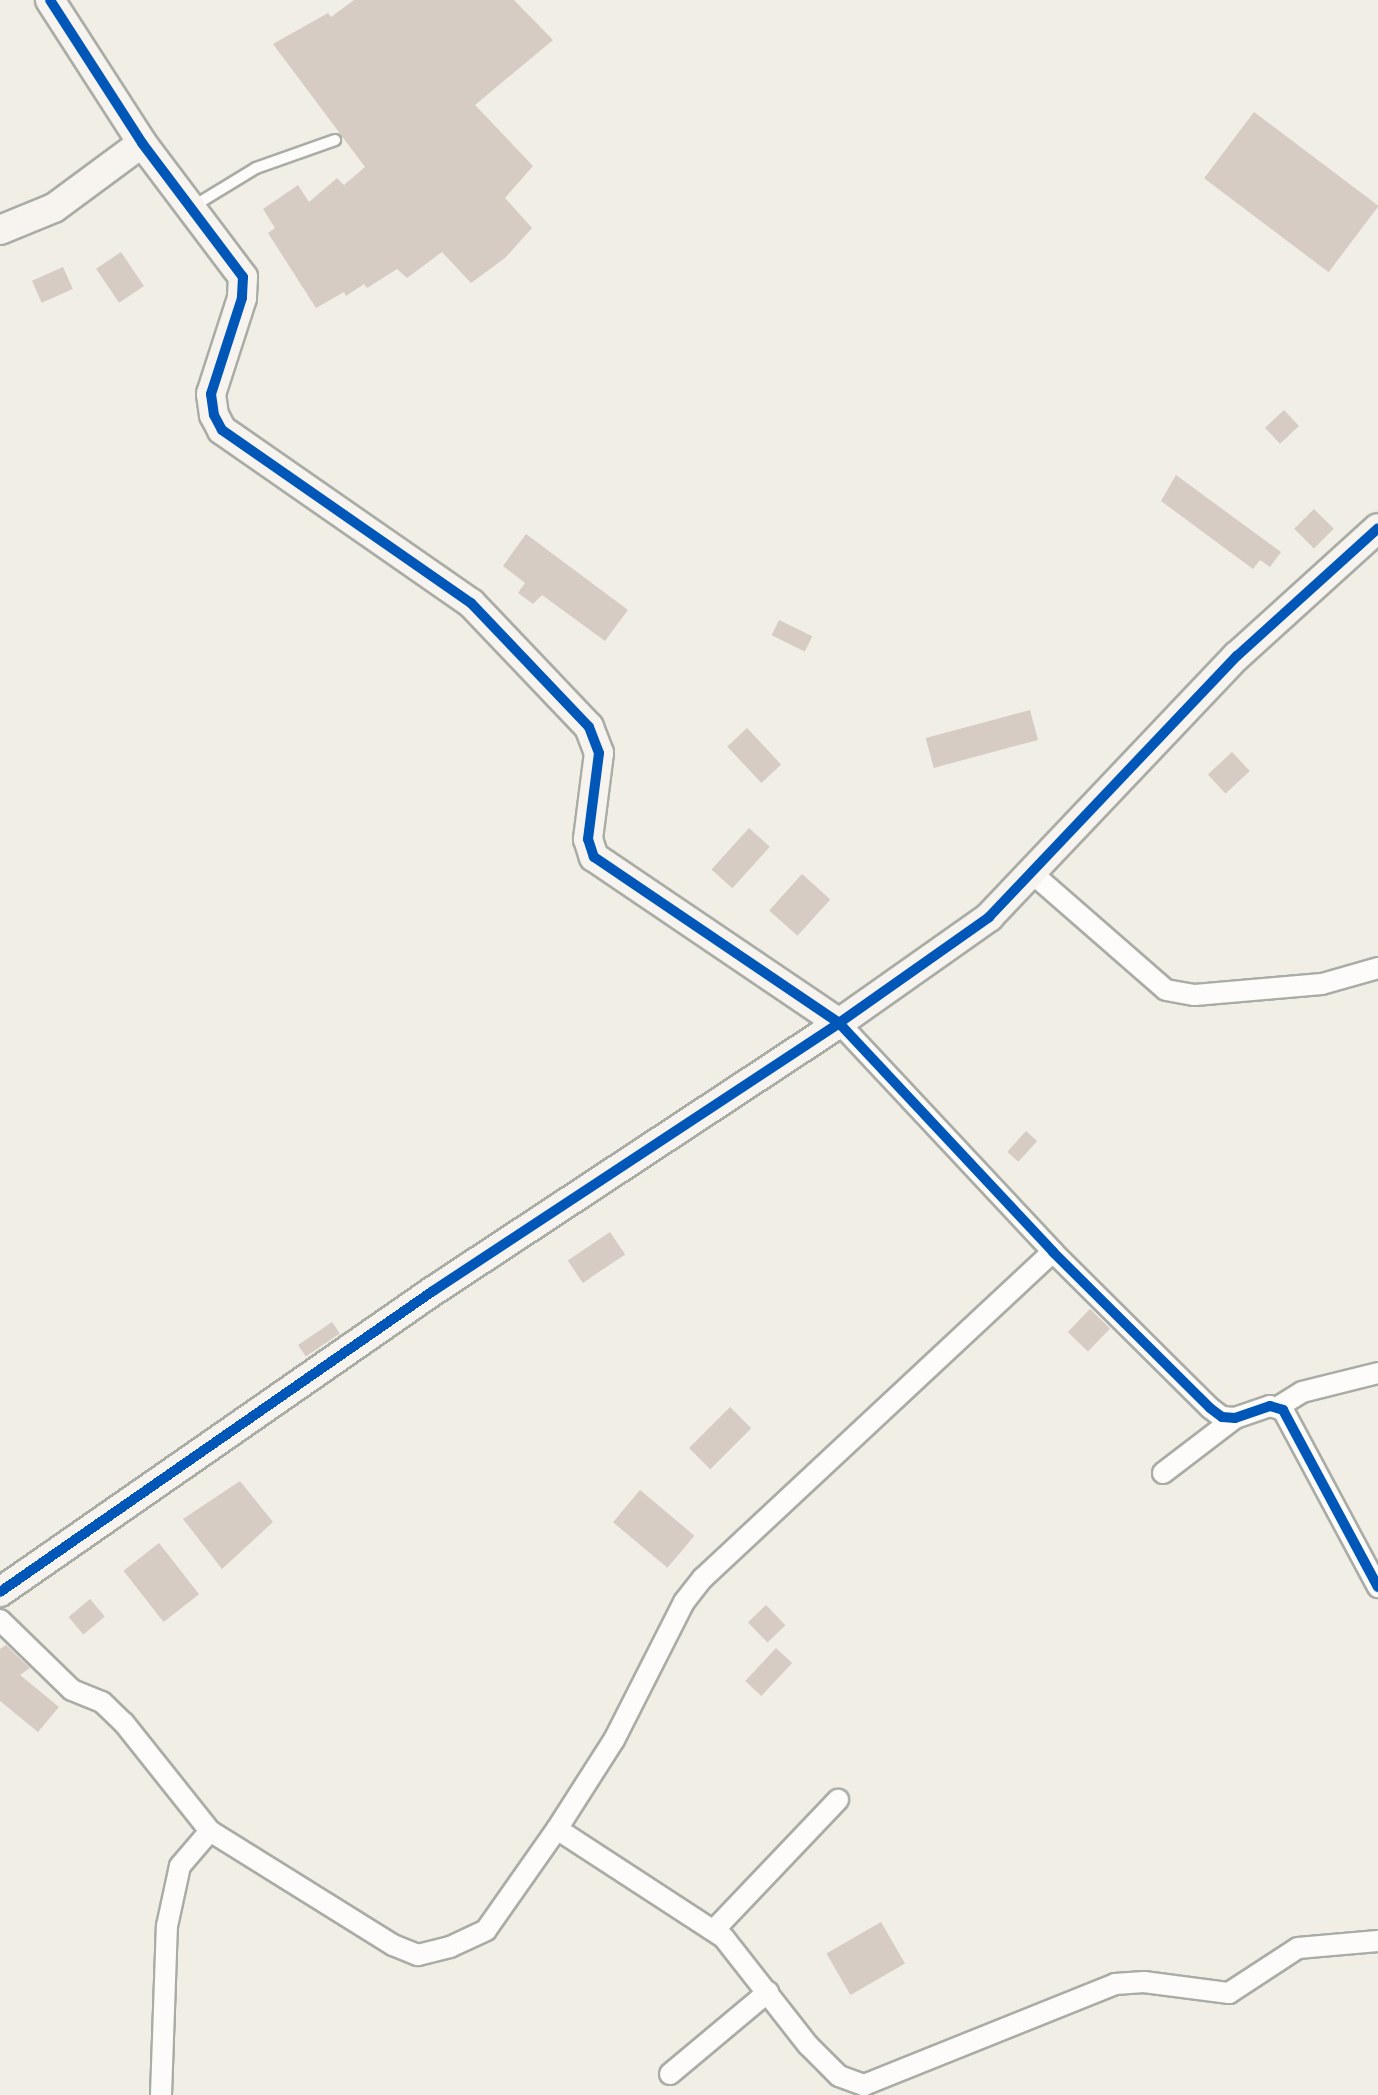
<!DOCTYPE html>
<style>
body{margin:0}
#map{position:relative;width:1378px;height:2095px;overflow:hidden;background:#f0eee5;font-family:Sriracha,sans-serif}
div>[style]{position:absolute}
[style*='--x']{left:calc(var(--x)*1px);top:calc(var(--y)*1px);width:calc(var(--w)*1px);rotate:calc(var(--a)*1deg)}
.building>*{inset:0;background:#d6ccc4;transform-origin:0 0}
.roads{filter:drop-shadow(2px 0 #aaaca6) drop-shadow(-2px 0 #aaaca6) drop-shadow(0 2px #aaaca6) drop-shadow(0 -2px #aaaca6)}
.lane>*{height:10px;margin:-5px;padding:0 5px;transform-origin:5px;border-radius:5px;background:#fdfcfb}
.street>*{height:20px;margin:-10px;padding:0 10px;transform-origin:10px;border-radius:10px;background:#fdfcfb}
.secondary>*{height:28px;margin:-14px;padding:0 14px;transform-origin:14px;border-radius:14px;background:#f7f4f0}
.cycleway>*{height:10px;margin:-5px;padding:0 5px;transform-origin:5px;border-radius:5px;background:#0057b8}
span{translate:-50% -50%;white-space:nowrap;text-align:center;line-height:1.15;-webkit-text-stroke:8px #fff;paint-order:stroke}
</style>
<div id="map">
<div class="building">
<div style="clip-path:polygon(354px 0,514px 0,553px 40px,475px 105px,533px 166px,505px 198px,532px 228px,505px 258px,471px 283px,442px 252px,407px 278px,397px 269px,367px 288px,364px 284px,346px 296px,344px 292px,316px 308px,268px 233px,275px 228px,263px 209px,298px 185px,309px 202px,337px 178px,344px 185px,365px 167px,273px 44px,328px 13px,331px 17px)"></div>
<div style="left:1254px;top:112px;width:156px;height:83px;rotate:37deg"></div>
<div style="left:121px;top:252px;width:41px;height:30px;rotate:56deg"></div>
<div style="left:63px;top:267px;width:24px;height:34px;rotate:66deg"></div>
<div style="left:1284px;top:410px;width:22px;height:26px;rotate:47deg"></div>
<div style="clip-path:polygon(1176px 475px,1281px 552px,1270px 567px,1260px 560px,1253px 569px,1161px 501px)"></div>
<div style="left:1314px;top:509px;width:28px;height:28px;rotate:45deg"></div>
<div style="clip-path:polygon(526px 534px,628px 610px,605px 641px,542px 595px,533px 604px,518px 593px,525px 583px,503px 566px)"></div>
<div style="left:779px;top:620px;width:37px;height:17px;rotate:26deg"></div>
<div style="left:1030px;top:710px;width:31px;height:108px;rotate:75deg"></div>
<div style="left:747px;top:728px;width:50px;height:27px;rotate:47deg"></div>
<div style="left:1232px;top:752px;width:26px;height:33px;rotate:47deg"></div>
<div style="left:749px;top:828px;width:28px;height:56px;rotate:42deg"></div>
<div style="left:802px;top:874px;width:38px;height:49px;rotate:42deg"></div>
<div style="left:1026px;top:1131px;width:15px;height:28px;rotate:42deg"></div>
<div style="left:610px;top:1232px;width:27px;height:51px;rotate:56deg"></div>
<div style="left:1090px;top:1309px;width:28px;height:32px;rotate:44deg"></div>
<div style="left:332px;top:1322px;width:14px;height:41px;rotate:56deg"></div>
<div style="left:730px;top:1407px;width:30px;height:58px;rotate:45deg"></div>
<div style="clip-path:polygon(240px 1481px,273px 1522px,222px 1569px,183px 1519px)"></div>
<div style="left:640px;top:1490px;width:71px;height:42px;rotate:40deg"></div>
<div style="left:159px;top:1543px;width:65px;height:45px;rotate:52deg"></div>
<div style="left:90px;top:1599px;width:23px;height:28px;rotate:50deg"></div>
<div style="left:766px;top:1605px;width:28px;height:25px;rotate:46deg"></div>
<div style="clip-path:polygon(6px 1645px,30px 1668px,20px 1675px,59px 1707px,38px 1732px,0 1701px,0 1649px)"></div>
<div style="left:776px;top:1648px;width:22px;height:45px;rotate:43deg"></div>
<div style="left:881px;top:1922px;width:48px;height:63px;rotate:60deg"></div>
</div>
<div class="roads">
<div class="lane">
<div style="--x:192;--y:207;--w:75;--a:-31.4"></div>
<div style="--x:256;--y:168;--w:84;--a:-19.5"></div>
</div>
<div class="street">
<div style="--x:1033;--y:874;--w:176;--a:41.1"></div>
<div style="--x:1166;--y:990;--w:29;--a:10"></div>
<div style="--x:1195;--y:995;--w:127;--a:-5"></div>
<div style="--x:1322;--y:984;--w:58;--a:-15.9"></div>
<div style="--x:839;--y:1023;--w:313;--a:46.9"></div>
<div style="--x:1053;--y:1252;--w:221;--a:44.8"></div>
<div style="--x:1210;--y:1408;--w:15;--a:37"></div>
<div style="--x:1222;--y:1417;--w:13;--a:4"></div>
<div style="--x:1235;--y:1418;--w:37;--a:-19"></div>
<div style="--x:1270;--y:1406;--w:14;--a:17"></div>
<div style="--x:1283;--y:1410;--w:201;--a:61.8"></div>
<div style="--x:1278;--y:1407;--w:28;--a:-32"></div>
<div style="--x:1302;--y:1392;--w:78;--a:-14"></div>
<div style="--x:1163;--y:1473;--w:91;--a:-37.4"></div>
<div style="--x:0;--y:1620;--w:100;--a:44.2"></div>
<div style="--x:72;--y:1690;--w:32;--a:22"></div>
<div style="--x:102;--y:1702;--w:30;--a:44"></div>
<div style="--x:124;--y:1723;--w:138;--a:51.5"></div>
<div style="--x:210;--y:1831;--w:216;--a:31.9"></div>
<div style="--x:393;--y:1945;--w:27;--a:22"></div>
<div style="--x:418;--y:1955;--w:33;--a:-14"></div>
<div style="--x:450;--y:1947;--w:40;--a:-25"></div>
<div style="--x:486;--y:1930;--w:123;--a:-54.9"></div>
<div style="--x:557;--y:1829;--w:106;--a:-57.4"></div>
<div style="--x:614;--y:1740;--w:155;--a:-63.1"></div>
<div style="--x:684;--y:1602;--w:31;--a:-52"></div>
<div style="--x:703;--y:1578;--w:478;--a:-43"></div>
<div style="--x:557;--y:1829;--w:199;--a:33.1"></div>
<div style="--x:724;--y:1938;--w:136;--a:51.9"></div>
<div style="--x:808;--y:2045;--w:44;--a:45"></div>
<div style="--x:839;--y:2076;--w:27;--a:20"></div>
<div style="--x:864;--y:2085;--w:271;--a:-21.9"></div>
<div style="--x:1115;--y:1984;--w:29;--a:-4"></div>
<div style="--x:1144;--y:1982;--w:86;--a:7.4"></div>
<div style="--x:1229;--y:1993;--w:82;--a:-33.1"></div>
<div style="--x:1298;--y:1948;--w:80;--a:-5"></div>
<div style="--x:714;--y:1930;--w:180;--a:-46.4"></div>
<div style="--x:670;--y:2074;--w:128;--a:-39.9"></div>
<div style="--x:161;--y:2095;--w:169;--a:-88"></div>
<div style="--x:167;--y:1926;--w:61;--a:-77.8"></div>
<div style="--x:180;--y:1866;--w:46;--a:-49.4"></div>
</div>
<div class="secondary">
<div style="--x:50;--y:0;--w:170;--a:57.2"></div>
<div style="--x:142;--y:143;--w:168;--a:53"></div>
<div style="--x:243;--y:277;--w:21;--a:93"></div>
<div style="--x:242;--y:298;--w:101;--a:107.9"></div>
<div style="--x:211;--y:394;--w:21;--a:82"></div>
<div style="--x:214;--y:415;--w:17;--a:62"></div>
<div style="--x:222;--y:430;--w:303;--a:34.8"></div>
<div style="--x:471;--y:603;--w:171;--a:46.4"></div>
<div style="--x:589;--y:727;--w:28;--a:69"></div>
<div style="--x:599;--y:753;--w:87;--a:97.3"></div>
<div style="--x:588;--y:839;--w:19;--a:72"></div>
<div style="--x:594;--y:857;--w:296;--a:34.1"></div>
<div style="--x:0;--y:230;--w:58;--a:-22.2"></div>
<div style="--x:54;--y:208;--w:109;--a:-36.5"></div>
<div style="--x:0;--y:1592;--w:527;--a:-34.81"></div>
<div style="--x:433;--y:1291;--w:486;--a:-33.4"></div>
<div style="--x:839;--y:1023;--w:184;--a:-35.2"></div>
<div style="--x:989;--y:917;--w:360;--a:-46.5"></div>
<div style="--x:1237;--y:656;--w:190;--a:-42.2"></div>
</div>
</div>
<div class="cycleway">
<div style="--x:50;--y:0;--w:170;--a:57.2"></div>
<div style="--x:142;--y:143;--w:168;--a:53"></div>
<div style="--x:243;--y:277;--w:21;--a:93"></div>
<div style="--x:242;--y:298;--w:101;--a:107.9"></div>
<div style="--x:211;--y:394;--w:21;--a:82"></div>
<div style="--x:214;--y:415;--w:17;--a:62"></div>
<div style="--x:222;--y:430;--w:303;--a:34.8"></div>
<div style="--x:471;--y:603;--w:171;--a:46.4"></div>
<div style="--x:589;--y:727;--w:28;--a:69"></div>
<div style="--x:599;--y:753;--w:87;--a:97.3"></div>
<div style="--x:588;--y:839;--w:19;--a:72"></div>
<div style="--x:594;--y:857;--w:296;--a:34.1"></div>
<div style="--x:839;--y:1023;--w:313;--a:46.9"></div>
<div style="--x:1053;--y:1252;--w:221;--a:44.8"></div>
<div style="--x:1210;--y:1408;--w:15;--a:37"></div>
<div style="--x:1222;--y:1417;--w:13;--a:4"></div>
<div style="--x:1235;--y:1418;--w:37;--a:-19"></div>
<div style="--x:1270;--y:1406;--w:14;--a:17"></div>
<div style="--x:1283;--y:1410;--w:201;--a:61.8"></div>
<div style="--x:0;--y:1592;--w:527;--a:-34.81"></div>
<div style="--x:433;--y:1291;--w:486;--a:-33.4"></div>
<div style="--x:839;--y:1023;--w:184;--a:-35.2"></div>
<div style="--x:989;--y:917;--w:360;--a:-46.5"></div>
<div style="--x:1237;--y:656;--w:190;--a:-42.2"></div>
</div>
</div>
